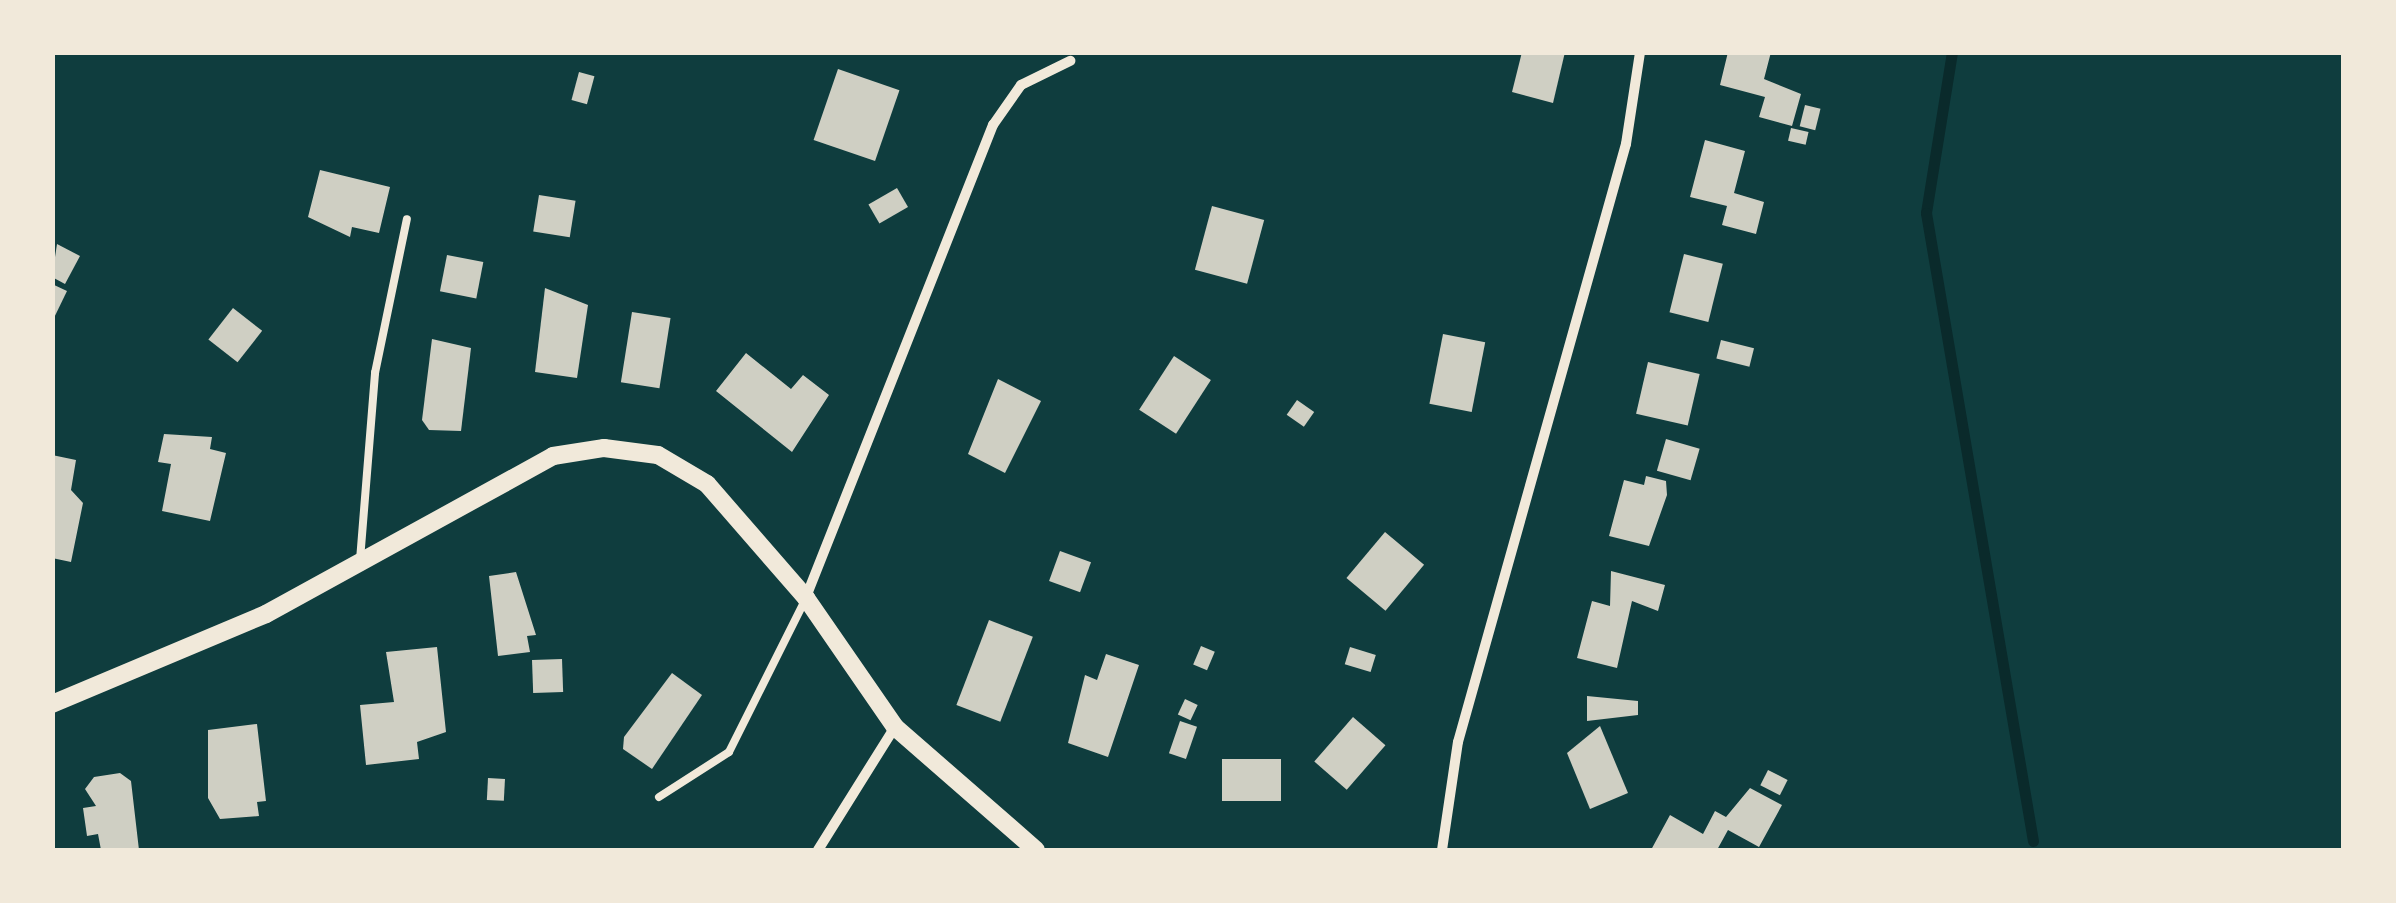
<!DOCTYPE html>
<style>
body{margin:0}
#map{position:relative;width:2396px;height:903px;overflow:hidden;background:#0f3d3e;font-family:"Fira Sans Condensed",sans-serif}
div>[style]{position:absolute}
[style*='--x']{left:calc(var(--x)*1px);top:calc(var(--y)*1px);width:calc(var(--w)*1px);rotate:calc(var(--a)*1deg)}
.stream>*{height:11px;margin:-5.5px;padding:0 5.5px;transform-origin:5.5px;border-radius:5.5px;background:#0a2a2b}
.building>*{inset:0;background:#cfcfc3;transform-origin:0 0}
.service>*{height:8px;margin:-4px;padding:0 4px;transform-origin:4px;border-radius:4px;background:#f1e9da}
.minor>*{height:10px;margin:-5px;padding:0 5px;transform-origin:5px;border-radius:5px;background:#f1e9da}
.tertiary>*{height:18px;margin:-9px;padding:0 9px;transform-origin:9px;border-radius:9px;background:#f1e9da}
span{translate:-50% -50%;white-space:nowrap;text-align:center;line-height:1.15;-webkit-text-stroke:8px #f1e9da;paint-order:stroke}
.frame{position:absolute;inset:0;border:55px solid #f1e9da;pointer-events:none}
</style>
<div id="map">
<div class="stream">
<div style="--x:1952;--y:52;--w:163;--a:99.2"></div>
<div style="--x:1926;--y:213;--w:637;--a:80.33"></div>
</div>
<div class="building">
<div style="clip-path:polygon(1522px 52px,1565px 52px,1553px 103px,1512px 92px)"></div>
<div style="clip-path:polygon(1728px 52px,1771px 52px,1764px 79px,1801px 94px,1792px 126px,1759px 117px,1765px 97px,1720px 85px)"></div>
<div style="left:838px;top:69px;width:65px;height:75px;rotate:19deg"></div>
<div style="left:579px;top:72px;width:16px;height:29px;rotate:15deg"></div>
<div style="left:1805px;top:105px;width:16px;height:22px;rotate:14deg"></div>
<div style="left:1791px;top:128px;width:18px;height:13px;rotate:13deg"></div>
<div style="clip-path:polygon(1705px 140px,1745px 151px,1734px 193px,1764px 202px,1756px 234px,1722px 225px,1727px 206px,1690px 197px)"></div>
<div style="clip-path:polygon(320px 170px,390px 187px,379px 233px,352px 227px,350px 237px,308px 217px)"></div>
<div style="left:897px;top:188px;width:22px;height:33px;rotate:60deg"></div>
<div style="left:539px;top:195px;width:37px;height:37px;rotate:9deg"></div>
<div style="left:1212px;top:206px;width:54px;height:66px;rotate:15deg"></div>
<div style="clip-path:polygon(57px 244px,80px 256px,65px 284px,52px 277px)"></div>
<div style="left:1684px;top:254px;width:40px;height:60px;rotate:14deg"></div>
<div style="left:447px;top:255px;width:37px;height:37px;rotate:11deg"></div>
<div style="clip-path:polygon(52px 284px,67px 291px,52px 322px)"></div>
<div style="clip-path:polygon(545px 288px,588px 305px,577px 378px,535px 372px)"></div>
<div style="left:233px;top:308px;width:37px;height:40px;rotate:38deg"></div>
<div style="left:632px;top:312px;width:39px;height:71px;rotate:9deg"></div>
<div style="left:1443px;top:334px;width:43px;height:71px;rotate:11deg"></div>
<div style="clip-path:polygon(432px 339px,471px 348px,461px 431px,429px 430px,422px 420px)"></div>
<div style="left:1721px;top:340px;width:34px;height:19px;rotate:14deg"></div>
<div style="clip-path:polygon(746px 353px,791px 389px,803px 375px,829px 395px,792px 452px,716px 391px)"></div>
<div style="left:1174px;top:356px;width:44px;height:64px;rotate:33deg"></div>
<div style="left:1648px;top:362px;width:53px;height:53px;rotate:13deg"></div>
<div style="clip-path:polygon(998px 379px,1041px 401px,1005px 473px,968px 454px)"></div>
<div style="left:1297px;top:400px;width:21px;height:18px;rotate:35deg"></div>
<div style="clip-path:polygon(164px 434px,212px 437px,210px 449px,226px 453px,210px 521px,162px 511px,171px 464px,158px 462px)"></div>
<div style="left:1666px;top:439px;width:35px;height:33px;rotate:16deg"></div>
<div style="clip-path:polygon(52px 455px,76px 460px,71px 490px,83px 503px,71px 562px,52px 558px)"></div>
<div style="clip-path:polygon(1646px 476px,1666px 481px,1667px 495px,1649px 546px,1609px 536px,1624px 480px,1644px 485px)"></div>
<div style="left:1385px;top:532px;width:51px;height:60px;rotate:40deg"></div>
<div style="left:1060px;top:551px;width:33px;height:32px;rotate:20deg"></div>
<div style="clip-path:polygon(1611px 571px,1665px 585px,1658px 611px,1632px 601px,1617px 668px,1577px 658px,1592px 601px,1610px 606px)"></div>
<div style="clip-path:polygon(516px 572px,536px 635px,527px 636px,530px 652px,498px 656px,489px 576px)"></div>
<div style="left:989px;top:620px;width:47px;height:91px;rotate:21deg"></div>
<div style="left:1201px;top:646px;width:15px;height:20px;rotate:23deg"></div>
<div style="clip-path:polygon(437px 647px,446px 732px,417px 742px,419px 759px,366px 765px,360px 705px,394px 702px,386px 652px)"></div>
<div style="left:1350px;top:647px;width:27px;height:18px;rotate:17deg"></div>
<div style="clip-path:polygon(1106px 654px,1139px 665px,1108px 757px,1068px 743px,1085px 675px,1097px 680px)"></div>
<div style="left:562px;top:659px;width:33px;height:30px;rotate:88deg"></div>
<div style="clip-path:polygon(672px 673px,702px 695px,652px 769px,623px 749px,624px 737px)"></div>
<div style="clip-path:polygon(1587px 696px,1638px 701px,1638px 715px,1587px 721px)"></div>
<div style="left:1185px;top:699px;width:14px;height:17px;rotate:25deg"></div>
<div style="left:1353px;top:717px;width:43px;height:59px;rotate:41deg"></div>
<div style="left:1180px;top:721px;width:18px;height:34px;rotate:19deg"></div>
<div style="clip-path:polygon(257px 724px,266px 801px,257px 802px,259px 816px,220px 819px,208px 798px,208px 730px)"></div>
<div style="clip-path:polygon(1600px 726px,1628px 793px,1590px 809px,1567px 753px)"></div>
<div style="left:1281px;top:759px;width:42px;height:59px;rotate:90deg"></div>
<div style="left:1768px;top:770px;width:22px;height:17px;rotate:27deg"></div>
<div style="clip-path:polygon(120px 773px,131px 781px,139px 850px,101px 850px,98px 834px,87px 836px,83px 808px,96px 806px,85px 789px,94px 777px)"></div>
<div style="left:488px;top:778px;width:17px;height:22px;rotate:3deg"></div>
<div style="clip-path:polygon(1750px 788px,1782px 805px,1759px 847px,1728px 830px,1717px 850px,1651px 850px,1670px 815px,1703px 834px,1715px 811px,1726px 817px)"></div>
</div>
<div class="service">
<div style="--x:360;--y:560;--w:188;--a:-85.4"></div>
<div style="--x:375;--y:373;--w:157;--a:-78.3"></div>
<div style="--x:659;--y:797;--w:83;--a:-32.7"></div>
<div style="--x:729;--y:752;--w:168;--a:-63.4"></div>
</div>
<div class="minor">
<div style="--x:806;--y:597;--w:508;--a:-68.39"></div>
<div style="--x:993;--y:125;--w:49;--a:-55"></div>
<div style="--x:1021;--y:85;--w:55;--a:-26.1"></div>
<div style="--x:818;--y:850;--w:145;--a:-58"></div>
<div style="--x:1442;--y:850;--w:109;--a:-81.6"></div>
<div style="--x:1458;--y:742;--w:621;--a:-74.31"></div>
<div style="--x:1626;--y:144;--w:93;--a:-81.3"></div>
</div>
<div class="tertiary">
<div style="--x:52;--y:704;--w:232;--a:-22.8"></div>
<div style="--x:266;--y:614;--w:328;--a:-28.8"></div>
<div style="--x:553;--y:456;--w:52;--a:-8.9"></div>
<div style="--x:604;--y:448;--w:54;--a:7.4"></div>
<div style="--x:658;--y:455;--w:57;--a:30.6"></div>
<div style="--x:707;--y:484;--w:151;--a:49"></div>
<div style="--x:806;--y:598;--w:157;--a:55.4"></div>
<div style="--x:895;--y:727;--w:187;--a:41.1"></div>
</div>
<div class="frame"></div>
</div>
